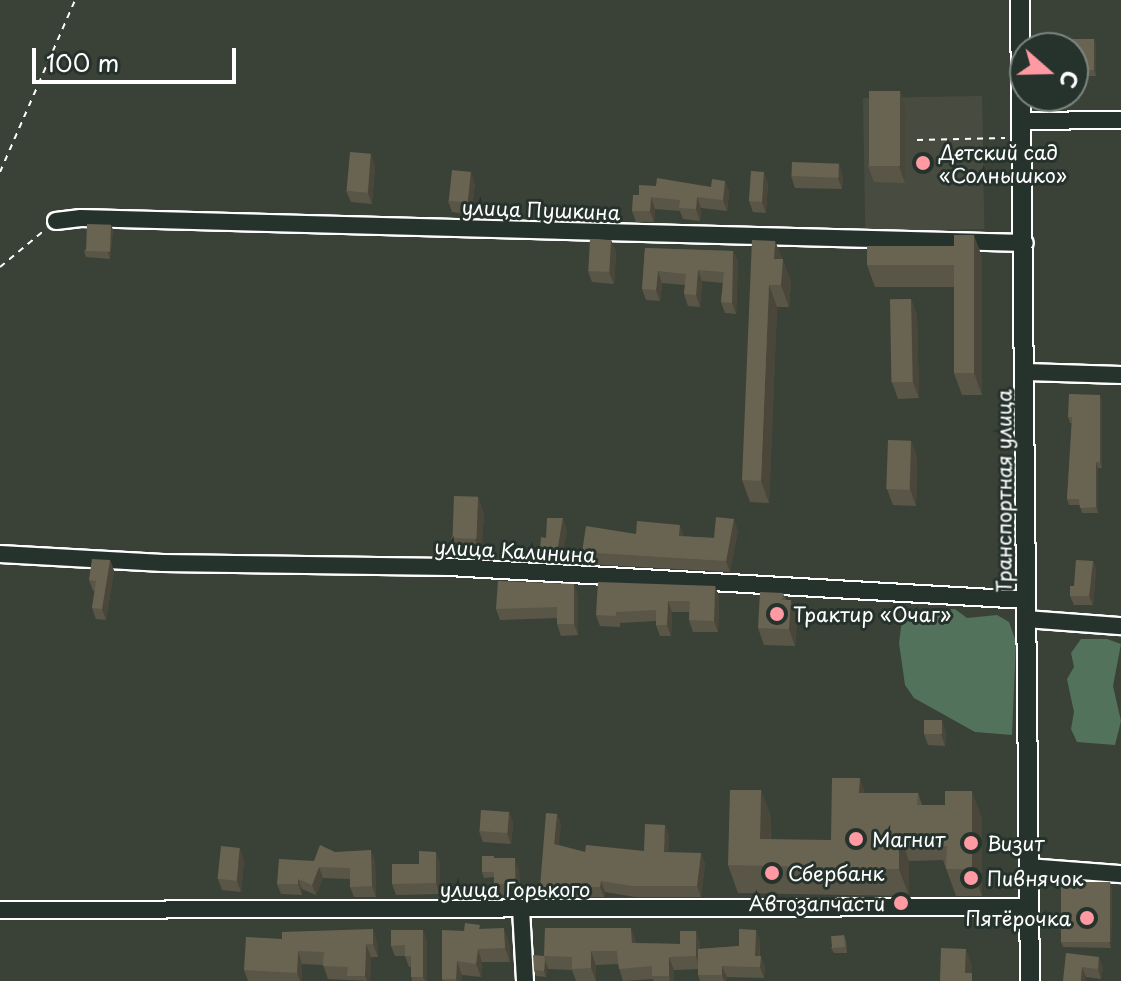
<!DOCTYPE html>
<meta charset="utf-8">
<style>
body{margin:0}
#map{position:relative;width:1121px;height:981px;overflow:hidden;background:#3a4238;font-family:"Playpen Sans",sans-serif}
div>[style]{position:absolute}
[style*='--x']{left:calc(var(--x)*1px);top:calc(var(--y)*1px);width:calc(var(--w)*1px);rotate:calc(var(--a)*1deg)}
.built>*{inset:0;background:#484c40;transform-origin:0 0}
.green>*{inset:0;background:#52725b}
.path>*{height:2px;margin-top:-1px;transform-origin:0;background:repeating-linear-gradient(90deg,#fff 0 6px,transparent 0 12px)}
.roads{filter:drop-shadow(2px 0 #fff) drop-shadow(-2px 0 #fff) drop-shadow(0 2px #fff) drop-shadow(0 -2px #fff)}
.minor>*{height:16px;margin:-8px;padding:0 8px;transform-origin:8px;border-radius:8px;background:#26332d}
.tertiary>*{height:18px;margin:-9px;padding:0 9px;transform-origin:9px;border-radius:9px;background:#26332d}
.wall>*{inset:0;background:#5a5647}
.shaded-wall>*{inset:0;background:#4a4639}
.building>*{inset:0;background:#696452;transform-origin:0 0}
.dots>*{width:22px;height:22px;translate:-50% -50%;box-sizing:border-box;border:4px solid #26332d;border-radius:50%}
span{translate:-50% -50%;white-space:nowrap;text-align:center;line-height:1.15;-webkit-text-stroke:6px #26332d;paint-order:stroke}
.poi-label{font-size:20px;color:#fff}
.left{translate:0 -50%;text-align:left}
.right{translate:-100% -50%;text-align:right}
.street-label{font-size:20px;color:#fff}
.north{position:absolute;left:1009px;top:32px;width:80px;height:80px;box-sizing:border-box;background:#26332d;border:2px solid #7d8581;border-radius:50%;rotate:110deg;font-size:22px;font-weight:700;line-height:32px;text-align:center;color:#fff}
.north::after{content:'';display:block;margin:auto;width:28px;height:36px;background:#ff9aa2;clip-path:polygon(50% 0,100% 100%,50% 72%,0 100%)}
.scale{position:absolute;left:32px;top:48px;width:204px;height:36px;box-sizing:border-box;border:4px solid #fff;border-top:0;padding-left:10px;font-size:24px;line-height:28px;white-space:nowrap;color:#fff;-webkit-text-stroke:6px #26332d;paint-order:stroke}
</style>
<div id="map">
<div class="built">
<div style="left:982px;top:96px;width:133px;height:119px;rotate:89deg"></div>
</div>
<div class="green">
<div style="clip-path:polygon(955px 609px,967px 618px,997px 615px,1009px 622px,1016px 642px,1012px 735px,975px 732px,914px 698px,905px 685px,899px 643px,902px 620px,908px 615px,925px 620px,940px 610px)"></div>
<div style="clip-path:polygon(1081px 639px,1107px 639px,1121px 644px,1113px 686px,1121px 721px,1115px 745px,1077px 742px,1071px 729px,1074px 712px,1067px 679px,1074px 667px,1071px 653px)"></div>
</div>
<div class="path">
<div style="--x:917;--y:140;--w:88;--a:-1.3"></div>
<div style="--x:0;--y:172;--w:188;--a:-66.4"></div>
<div style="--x:0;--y:267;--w:60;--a:-39.6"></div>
</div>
<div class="roads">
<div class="minor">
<div style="--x:1022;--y:121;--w:99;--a:-0.6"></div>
<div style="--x:56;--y:221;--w:25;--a:-7"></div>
<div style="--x:81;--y:218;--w:944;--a:1.52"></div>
<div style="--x:1026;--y:372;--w:95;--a:1.8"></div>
<div style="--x:0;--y:554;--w:163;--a:3.2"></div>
<div style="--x:163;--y:563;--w:286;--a:0.8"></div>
<div style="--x:449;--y:567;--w:579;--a:3.27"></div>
<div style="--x:1027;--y:619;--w:94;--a:4.3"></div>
<div style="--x:1029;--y:867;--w:92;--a:4.4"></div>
<div style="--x:521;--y:909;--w:72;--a:86.8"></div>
<div style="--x:0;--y:910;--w:1029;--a:-0.17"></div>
</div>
<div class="tertiary">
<div style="--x:1020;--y:0;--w:981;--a:89.42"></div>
</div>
</div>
<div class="wall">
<div style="clip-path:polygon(1094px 39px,1096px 44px,1096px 76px,1073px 76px,1073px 48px)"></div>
<div style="clip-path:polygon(900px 91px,906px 108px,905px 183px,874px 182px,868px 166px)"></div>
<div style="clip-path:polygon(375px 165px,372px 204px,351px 202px,346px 191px)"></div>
<div style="clip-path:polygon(843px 175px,842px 189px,795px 188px,791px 176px)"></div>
<div style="clip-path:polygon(725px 181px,729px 192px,727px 211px,701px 208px,700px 221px,683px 219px,680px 211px,655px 209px,654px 222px,636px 222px,632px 211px,656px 186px,711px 187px)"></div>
<div style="clip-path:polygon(475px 183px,471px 215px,452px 212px,448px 201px)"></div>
<div style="clip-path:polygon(768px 183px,766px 213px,753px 212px,749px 201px)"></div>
<div style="clip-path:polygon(111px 225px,113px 230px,110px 259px,86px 257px,84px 251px)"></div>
<div style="clip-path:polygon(611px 240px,616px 252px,614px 284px,592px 282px,588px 271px)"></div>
<div style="clip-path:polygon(775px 241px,791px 281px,789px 307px,777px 307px,769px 503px,750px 502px,742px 480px)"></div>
<div style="clip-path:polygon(954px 246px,982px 257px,982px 395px,962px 395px,954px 373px,954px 287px,875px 287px,867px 265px)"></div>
<div style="clip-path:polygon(645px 248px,733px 251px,738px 262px,736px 314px,725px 313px,721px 302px,723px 283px,702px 281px,700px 307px,688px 306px,684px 294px,685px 285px,662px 283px,660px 301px,646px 300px,642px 289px)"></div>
<div style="clip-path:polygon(911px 299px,917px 316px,919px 398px,898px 399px,892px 382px)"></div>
<div style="clip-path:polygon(1102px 401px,1102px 468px,1098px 468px,1098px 513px,1082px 513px,1080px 505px,1069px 505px,1067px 499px,1072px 423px,1070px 423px,1068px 417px)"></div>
<div style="clip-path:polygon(911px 441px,917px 457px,916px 506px,893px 505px,887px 489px)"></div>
<div style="clip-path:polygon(478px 497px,484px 514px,481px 556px,457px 554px,451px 538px)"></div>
<div style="clip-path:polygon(567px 530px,561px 562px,544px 561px,540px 550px)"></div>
<div style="clip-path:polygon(738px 530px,730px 572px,586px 564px,582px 552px,636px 534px,714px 538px)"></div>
<div style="clip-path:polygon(110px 560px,114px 571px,106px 620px,96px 619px,92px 608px,95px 591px,93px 591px,89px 580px)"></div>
<div style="clip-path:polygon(1093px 561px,1096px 570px,1093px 605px,1074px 605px,1070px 596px,1074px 586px)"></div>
<div style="clip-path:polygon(715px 586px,719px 597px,718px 632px,693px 632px,689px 620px,689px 612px,672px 612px,671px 636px,660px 636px,656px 625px,656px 621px,620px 623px,620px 627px,600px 626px,596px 615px)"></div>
<div style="clip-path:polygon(783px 593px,786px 600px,797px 617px,795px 646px,764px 645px,758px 628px)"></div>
<div style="clip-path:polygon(578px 595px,578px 635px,561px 636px,557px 624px,557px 618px,500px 620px,496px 609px)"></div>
<div style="clip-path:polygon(946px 731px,945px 746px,928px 745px,924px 734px)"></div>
<div style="clip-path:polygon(761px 790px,771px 817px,771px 840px,831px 840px,865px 793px,918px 793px,922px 805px,982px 818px,982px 896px,956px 896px,943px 860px,909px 861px,909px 896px,738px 893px,728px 865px)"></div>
<div style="clip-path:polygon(509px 812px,513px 823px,511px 844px,483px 842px,479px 831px)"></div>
<div style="clip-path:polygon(557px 814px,561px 825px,558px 845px,585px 852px,644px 851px,669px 835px,668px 853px,701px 853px,705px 864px,701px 897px,635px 897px,605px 892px,604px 897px,544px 897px,540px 887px)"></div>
<div style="clip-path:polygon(335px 852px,375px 860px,376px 897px,354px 897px,350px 887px,350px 879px,323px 878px,316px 895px,302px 889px,302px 895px,281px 894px,277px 884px,314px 861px)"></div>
<div style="clip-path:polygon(495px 858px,519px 869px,520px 895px,498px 895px,494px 884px,494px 877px,484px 878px,482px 872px)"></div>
<div style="clip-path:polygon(244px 859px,241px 892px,222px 890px,218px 879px)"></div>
<div style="clip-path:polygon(440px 863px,440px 894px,396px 895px,392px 884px)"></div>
<div style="clip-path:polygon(1112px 888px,1111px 948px,1063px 947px,1061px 942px)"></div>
<div style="clip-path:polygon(481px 929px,509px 942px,510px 962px,482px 962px,481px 977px,462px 975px,462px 981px,443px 981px,442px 979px,464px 931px)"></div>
<div style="clip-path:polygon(756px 930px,760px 941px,760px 956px,765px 967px,764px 978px,727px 977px,726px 981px,700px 981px,698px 975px,698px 969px,674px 970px,674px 981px,654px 981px,653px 979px,623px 981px,618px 964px,596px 965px,596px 981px,576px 981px,572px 970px,548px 969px,547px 965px,546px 977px,536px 976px,534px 970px,544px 956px,636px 943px,680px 944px,696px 931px,700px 944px,700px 949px,739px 946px)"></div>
<div style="clip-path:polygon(844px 935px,846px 941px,847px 953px,834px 953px,831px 948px)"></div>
<div style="clip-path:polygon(282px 939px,377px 942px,378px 957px,371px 957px,370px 981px,328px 979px,323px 965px,302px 964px,302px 981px,248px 981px,244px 970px)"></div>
<div style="clip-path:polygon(427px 940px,427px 981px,412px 981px,411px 967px,409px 967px,405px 956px,395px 956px,391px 946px)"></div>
<div style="clip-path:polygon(1066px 953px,1103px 967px,1101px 979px,1086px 977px)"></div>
</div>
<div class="shaded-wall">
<div style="clip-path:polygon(1094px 39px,1096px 44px,1096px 76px,1094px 70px)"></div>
<div style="clip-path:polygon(900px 91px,906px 108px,905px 183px,899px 166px)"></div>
<div style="clip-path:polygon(371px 154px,375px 165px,372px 204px,368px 193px)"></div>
<div style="clip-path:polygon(839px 164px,843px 175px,842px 189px,838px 178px)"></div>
<div style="clip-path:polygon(471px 172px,475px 183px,471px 215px,467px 204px)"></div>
<div style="clip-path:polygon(764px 172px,768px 183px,766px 213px,762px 202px)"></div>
<div style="clip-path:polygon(725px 181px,729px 192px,727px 211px,723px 200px)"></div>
<div style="clip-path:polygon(651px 197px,655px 209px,654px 222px,650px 211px)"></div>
<div style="clip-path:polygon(697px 197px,701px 208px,700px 221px,696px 209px)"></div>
<div style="clip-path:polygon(111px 225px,113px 230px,110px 259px,108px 253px)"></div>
<div style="clip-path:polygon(974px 235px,982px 257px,982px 395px,974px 373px)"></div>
<div style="clip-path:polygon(611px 240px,616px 252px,614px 284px,609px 272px)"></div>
<div style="clip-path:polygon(775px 241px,791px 281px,789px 307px,781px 285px,774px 259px)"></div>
<div style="clip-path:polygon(733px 251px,738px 262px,736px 314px,732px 303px)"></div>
<div style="clip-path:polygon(698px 270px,702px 281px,700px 307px,696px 295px)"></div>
<div style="clip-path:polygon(658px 271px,662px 283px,660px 301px,656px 290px)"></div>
<div style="clip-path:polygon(769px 285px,777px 307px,769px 503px,761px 481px)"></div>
<div style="clip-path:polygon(911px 299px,917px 316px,919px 398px,913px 382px)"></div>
<div style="clip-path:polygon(1100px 395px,1102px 401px,1102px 468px,1100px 462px)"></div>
<div style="clip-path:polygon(911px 441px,917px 457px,916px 506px,910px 489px)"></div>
<div style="clip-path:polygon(1096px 462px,1098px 468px,1098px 513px,1096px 507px)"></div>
<div style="clip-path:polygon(478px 497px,484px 514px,481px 556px,475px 539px)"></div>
<div style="clip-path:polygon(563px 518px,567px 530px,561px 562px,557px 551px)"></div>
<div style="clip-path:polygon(734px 519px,738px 530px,730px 572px,726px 561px)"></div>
<div style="clip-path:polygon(680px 525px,684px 536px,679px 536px)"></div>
<div style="clip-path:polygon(110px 560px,114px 571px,106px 620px,102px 609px)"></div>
<div style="clip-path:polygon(1093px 561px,1096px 570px,1093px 605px,1089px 596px)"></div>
<div style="clip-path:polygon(574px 584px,578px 595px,578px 635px,574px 624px)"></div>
<div style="clip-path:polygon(715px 586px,719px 597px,718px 632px,714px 621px)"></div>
<div style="clip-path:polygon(791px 600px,797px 617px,795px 646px,789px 629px)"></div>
<div style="clip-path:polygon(668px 601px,672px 612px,671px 636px,667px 625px)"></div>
<div style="clip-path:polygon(942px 720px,946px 731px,945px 746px,941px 734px)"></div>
<div style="clip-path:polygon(860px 778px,870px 806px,859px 793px)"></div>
<div style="clip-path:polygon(761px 790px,771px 817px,770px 867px,760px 839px)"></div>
<div style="clip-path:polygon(972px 791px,982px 818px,982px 896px,972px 869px)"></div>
<div style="clip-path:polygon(509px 812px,513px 823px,511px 844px,507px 833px)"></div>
<div style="clip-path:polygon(557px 814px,561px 825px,558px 854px,554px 844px)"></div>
<div style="clip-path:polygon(665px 825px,669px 835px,668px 863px,664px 852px)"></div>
<div style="clip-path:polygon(899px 833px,909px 861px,909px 896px,899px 869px)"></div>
<div style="clip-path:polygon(240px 848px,244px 859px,241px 892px,237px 881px)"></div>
<div style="clip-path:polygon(371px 850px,375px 860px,376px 897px,372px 886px)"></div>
<div style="clip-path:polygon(436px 852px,440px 863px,440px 894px,436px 883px)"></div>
<div style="clip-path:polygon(701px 853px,705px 864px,701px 897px,697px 886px)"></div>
<div style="clip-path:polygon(515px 858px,519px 869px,520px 895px,516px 884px)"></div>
<div style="clip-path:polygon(319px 867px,323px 878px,316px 895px,312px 885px)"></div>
<div style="clip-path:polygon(298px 879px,302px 889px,302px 895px,298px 884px)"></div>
<div style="clip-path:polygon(601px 881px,605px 892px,604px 897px,600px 887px)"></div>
<div style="clip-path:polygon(1110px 882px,1112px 888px,1111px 948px,1109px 942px)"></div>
<div style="clip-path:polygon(504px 928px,509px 942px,510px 962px,505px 948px)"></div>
<div style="clip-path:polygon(631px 928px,636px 941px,637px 956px,632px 943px)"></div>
<div style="clip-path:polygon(373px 929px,377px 942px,378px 957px,373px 944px)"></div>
<div style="clip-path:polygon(423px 930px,427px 940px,427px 981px,425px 981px,423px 977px)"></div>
<div style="clip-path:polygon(756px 930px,760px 941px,759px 967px,755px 956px)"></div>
<div style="clip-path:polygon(696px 931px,700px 944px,700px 969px,696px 956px)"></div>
<div style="clip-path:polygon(366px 944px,371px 957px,370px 981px,367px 981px,365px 976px)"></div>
<div style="clip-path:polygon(478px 949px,482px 962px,481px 977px,476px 964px)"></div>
<div style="clip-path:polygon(966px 949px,972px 965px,971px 981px,965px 973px)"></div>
<div style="clip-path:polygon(298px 951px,302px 964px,302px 981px,300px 981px,297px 973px)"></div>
<div style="clip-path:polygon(591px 951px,596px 965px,596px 981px,591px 968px)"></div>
<div style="clip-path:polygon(761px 956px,765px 967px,764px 978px,760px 967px)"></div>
<div style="clip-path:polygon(669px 957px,674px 970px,674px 981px,670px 981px,669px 976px)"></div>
<div style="clip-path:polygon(1099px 957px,1103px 967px,1101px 979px,1098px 969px)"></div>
<div style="clip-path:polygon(545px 960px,547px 965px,546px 977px,544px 971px)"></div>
<div style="clip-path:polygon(457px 961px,462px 975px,462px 981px,457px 981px,456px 979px)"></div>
<div style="clip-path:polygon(722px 966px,727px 977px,726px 981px,724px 981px,722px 975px)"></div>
<div style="clip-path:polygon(1082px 967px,1086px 977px,1085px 981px,1081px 981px)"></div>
</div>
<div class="building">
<div style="clip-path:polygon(1065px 39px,1094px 39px,1094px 70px,1073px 70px,1073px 48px,1065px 48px)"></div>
<div style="left:869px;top:91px;width:31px;height:75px"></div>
<div style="left:350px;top:152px;width:21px;height:39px;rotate:5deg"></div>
<div style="left:792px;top:162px;width:47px;height:14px;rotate:2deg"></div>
<div style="left:452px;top:170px;width:19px;height:31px;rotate:6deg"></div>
<div style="left:751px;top:171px;width:13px;height:30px;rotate:4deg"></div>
<div style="clip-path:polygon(657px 178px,711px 187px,712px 179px,725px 181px,723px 200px,697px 197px,696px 209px,679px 208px,680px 200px,651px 197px,650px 211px,632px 211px,633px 195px,639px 195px,639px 185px,656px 186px)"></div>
<div style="left:87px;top:224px;width:24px;height:27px;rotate:2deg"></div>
<div style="clip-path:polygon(954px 235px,974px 235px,974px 373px,954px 373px,954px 265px,867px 265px,867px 246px,954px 246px)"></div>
<div style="left:590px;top:239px;width:21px;height:32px;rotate:3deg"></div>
<div style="clip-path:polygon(752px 240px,775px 241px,774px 259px,783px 259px,781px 285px,769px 285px,761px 481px,742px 480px)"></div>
<div style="clip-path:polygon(645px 248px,733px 251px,732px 303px,721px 302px,724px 272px,698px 270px,696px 295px,684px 294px,686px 274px,658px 271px,656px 290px,642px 289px)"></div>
<div style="left:911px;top:299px;width:83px;height:21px;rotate:89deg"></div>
<div style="clip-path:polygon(1069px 394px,1100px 395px,1100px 462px,1096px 462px,1096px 507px,1080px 508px,1079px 499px,1067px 499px,1072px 417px,1068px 417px)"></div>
<div style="left:888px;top:440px;width:23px;height:49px;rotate:2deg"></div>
<div style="left:454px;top:496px;width:24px;height:42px;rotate:2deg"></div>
<div style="clip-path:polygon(716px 517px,734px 519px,726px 561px,582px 552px,586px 526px,636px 534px,637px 521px,680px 525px,679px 536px,714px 538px)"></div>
<div style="clip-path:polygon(547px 518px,563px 518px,557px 551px,540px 550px,541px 537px,546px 538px)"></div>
<div style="clip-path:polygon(92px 559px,110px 560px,102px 609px,92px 608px,96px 581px,89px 580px)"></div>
<div style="clip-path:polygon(1076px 560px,1093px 561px,1089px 596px,1070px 596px,1070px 586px,1074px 586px)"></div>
<div style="clip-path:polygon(498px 581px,574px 584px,574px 624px,557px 624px,557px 607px,496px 609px)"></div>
<div style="clip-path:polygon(598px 582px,715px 586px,714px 621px,689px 620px,690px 601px,668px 601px,667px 625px,656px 625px,656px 610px,616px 612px,616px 616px,596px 615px)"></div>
<div style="clip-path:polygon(760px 592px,783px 593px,782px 600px,791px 600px,789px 629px,758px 628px)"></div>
<div style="left:924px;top:720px;width:18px;height:14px"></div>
<div style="clip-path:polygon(832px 778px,860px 778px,859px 793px,918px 793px,917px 805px,945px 805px,945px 791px,972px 791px,972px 869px,946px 869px,947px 846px,938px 846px,938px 833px,899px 833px,899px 869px,728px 865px,730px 790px,761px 790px,760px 839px,831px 840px)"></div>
<div style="left:481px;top:810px;width:28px;height:21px;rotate:4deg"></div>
<div style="clip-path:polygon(546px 813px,557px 814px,554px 844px,585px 852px,586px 845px,644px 851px,645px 824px,665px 825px,664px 852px,701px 853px,697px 886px,632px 886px,601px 881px,600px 887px,540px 887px)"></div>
<div style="clip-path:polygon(320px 845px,335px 852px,371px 850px,372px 886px,350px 887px,350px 868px,319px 867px,312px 885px,298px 879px,298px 884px,277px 884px,279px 859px,314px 861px)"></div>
<div style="left:221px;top:846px;width:19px;height:33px;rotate:6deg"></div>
<div style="clip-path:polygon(419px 851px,436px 852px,436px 883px,392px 884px,392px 864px,419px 864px)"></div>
<div style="left:482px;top:856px;width:12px;height:16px"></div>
<div style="left:494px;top:858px;width:21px;height:26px"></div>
<div style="left:1061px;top:882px;width:49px;height:60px"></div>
<div style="clip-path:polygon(465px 923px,480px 925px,479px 929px,504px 928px,505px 948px,478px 949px,476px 964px,457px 961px,456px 979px,442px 979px,442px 930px,464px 931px)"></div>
<div style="clip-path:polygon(545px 928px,631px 928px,632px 943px,680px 944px,680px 931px,696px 931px,696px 956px,669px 957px,669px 976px,652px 976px,652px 966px,619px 969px,617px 951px,591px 951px,591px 968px,572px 969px,572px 957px,544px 956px)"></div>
<div style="clip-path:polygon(373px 929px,373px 944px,366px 944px,365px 976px,347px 976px,348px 967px,323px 966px,324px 952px,298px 951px,297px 973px,244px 970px,246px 937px,282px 939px,282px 932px)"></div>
<div style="clip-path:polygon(739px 929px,756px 930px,755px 956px,761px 956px,760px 967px,722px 966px,722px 975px,698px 975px,698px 949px,739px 946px)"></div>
<div style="clip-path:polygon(391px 930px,423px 930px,423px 977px,411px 977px,411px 956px,405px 956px,405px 945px,391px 946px)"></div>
<div style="left:844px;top:935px;width:12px;height:13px;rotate:85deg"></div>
<div style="clip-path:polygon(941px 948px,966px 949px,965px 973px,972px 973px,972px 981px,940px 981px)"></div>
<div style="clip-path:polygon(1066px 953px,1099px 957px,1098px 969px,1082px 967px,1081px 981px,1063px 981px)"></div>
<div style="clip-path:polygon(533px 955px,544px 956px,545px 960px,544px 971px,534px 970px)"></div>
</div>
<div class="dots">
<div style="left:923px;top:163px;background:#ff9aa2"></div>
<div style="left:777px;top:614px;background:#ff9aa2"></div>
<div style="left:856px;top:839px;background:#ff9aa2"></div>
<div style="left:971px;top:843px;background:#ff9aa2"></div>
<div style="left:772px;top:873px;background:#ff9aa2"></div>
<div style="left:971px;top:878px;background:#ff9aa2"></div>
<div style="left:901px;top:903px;background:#ff9aa2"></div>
<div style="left:1087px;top:918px;background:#ff9aa2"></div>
</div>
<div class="poi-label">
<span class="left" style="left:939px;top:164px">Детский сад<br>«Солнышко»</span>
<span class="left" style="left:793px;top:614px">Трактир «Очаг»</span>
<span class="left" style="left:872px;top:839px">Магнит</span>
<span class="left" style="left:987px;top:843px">Визит</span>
<span class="left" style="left:788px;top:873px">Сбербанк</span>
<span class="left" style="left:987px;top:878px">Пивнячок</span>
<span class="right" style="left:885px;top:903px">Автозапчасти</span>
<span class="right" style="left:1071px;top:918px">Пятёрочка</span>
</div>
<div class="street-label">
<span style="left:541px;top:210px;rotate:2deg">улица Пушкина</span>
<span style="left:1004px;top:491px;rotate:-90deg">Транспортная улица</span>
<span style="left:515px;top:551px;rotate:3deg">улица Калинина</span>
<span style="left:515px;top:889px">улица Горького</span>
</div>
<div class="north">С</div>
<div class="scale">100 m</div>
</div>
